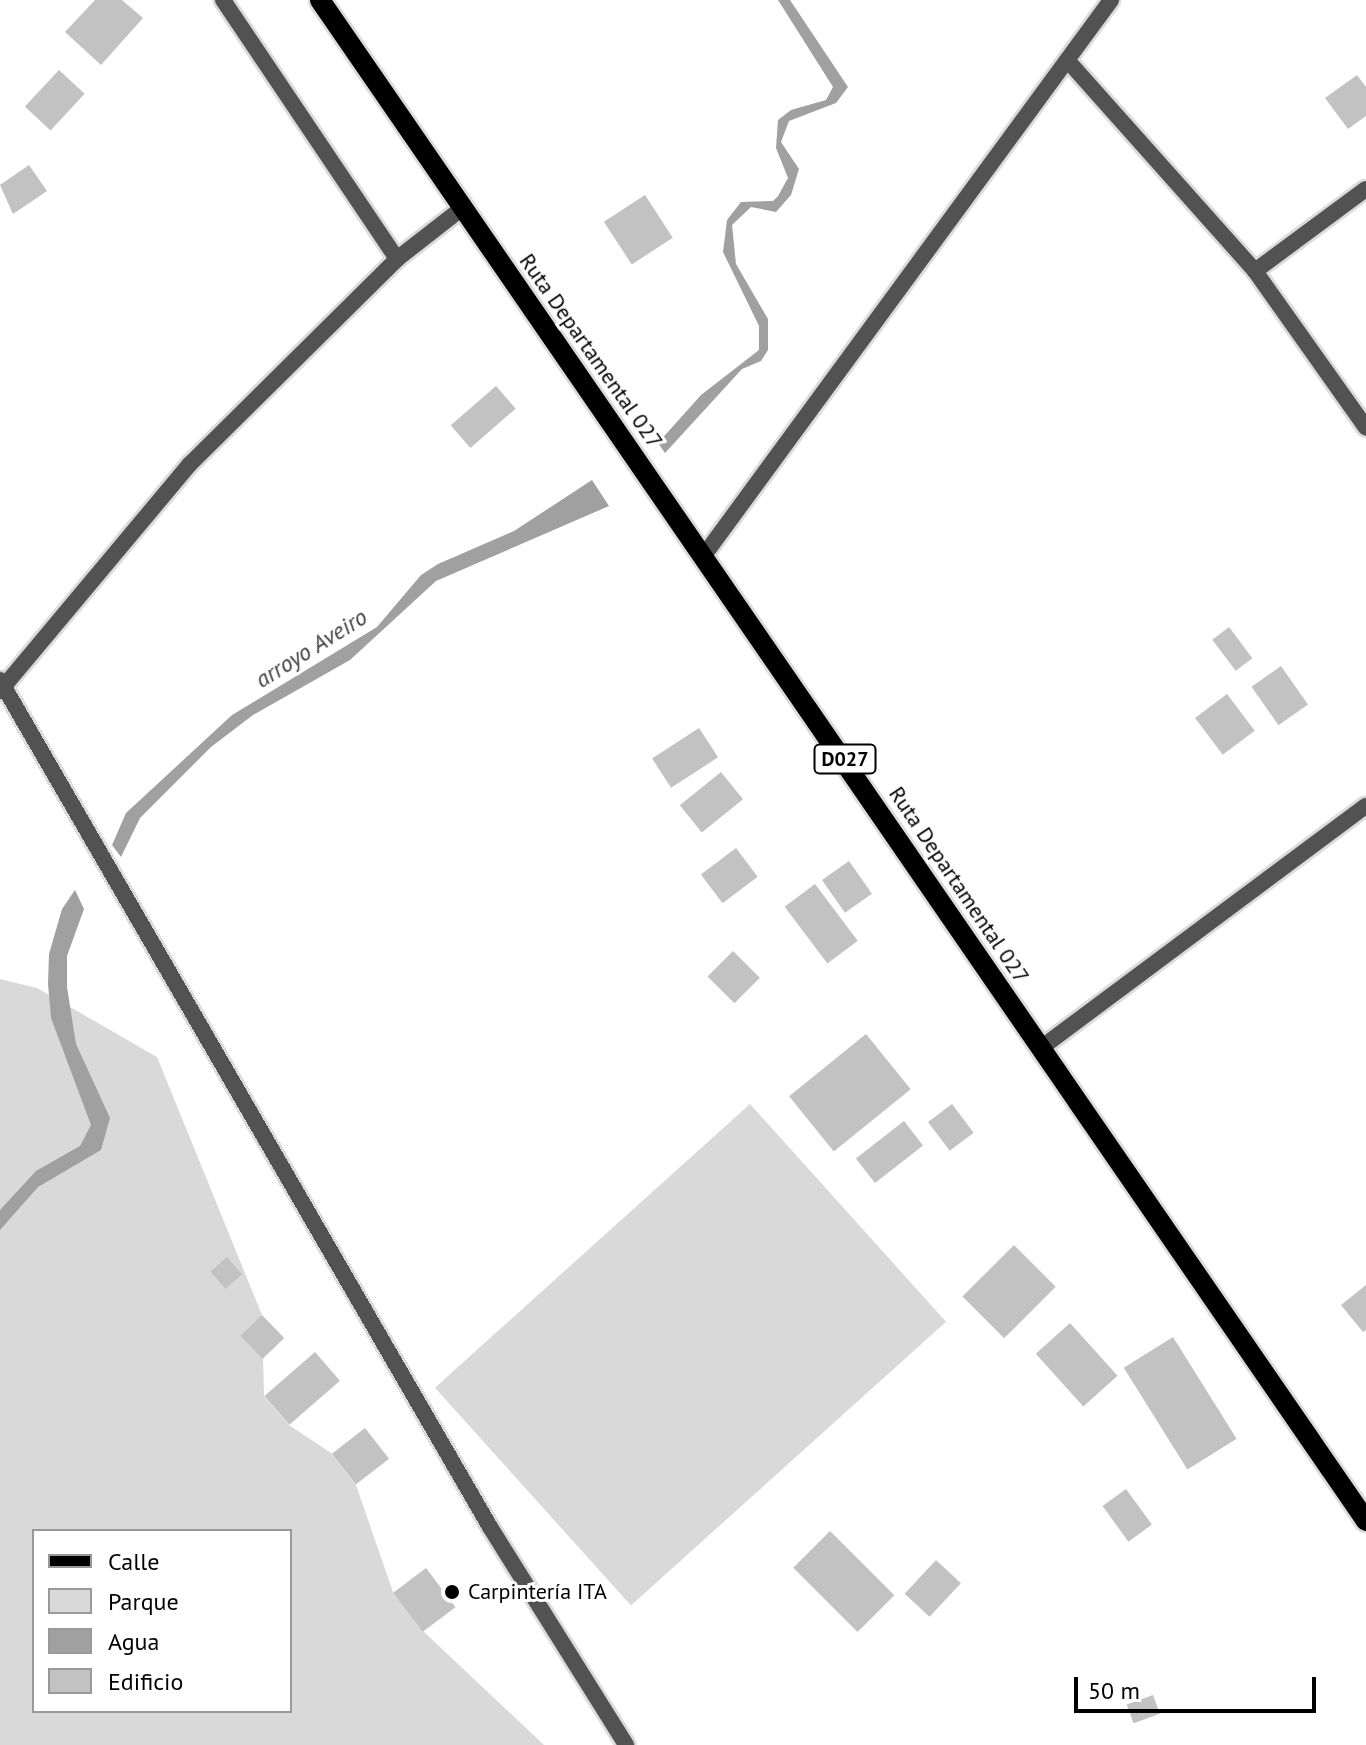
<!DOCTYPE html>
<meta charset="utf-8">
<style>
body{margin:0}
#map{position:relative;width:1366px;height:1745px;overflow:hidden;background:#fff;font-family:"PT Sans",sans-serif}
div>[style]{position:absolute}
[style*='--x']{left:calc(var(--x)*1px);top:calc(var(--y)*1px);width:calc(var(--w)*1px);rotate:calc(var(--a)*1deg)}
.green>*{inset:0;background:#d9d9d9;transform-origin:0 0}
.water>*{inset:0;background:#a0a0a0}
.building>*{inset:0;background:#c2c2c2;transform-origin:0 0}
.roads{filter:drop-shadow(2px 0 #dbdbdb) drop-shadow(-2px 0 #dbdbdb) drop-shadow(0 2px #dbdbdb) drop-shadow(0 -2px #dbdbdb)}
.minor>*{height:16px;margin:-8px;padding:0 8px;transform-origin:8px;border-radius:8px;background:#525252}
.tertiary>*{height:16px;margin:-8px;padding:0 8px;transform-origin:8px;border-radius:8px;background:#525252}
.primary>*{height:20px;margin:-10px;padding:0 10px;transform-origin:10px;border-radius:10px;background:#000}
.dots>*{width:22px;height:22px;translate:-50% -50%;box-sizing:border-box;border:4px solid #fff;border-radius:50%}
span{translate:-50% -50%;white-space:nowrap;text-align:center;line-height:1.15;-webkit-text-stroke:6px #fff;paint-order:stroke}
.shield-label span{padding:2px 6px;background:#fff;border:2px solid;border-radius:6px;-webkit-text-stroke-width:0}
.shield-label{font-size:20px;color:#000;font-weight:700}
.street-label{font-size:22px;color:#000}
.poi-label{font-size:22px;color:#000}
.left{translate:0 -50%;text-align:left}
.water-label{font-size:24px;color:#414141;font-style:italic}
.legend{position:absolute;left:32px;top:1529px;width:260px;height:184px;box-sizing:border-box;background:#fff;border:2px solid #999;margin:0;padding:10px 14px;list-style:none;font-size:24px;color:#000}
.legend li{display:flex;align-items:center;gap:16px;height:40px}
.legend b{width:40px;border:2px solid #999}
.scale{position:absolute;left:1074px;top:1677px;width:242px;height:36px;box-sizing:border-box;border:4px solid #000;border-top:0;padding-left:10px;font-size:24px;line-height:28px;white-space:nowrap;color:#000;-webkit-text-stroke:6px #fff;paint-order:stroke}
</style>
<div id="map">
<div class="green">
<div style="clip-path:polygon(evenodd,0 979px,37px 988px,157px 1057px,262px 1315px,264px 1396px,289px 1425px,331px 1453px,356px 1485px,393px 1592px,422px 1630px,544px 1745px,0 1745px,0 979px,34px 1531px,290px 1531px,290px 1711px,34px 1711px,34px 1531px)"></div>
<div style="left:750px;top:1104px;width:293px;height:424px;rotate:48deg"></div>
</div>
<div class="water">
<div style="clip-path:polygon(778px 0,790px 0,848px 87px,836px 103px,789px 121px,781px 142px,799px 169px,791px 195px,776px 212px,751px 207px,732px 225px,736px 264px,768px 319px,768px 350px,761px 361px,742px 369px,665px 453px,658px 443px,701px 395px,759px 350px,759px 326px,723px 252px,727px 220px,741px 202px,773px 201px,778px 196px,788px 178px,776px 148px,778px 120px,791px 110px,826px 100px,833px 87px)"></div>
<div style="clip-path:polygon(592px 480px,609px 506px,436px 581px,350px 660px,253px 715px,211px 747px,140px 818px,121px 857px,112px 845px,126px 813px,232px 715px,377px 627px,421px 575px,438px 564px,514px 531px)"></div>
<div style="clip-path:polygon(75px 890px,84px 909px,67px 956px,67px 987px,76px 1044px,110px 1118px,101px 1150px,38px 1187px,0 1230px,0 1210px,36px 1171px,80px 1146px,91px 1125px,51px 1018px,48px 984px,49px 954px,62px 909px)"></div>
</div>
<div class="building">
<div style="clip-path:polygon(95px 0,122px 0,143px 18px,101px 65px,65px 32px)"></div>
<div style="left:59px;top:70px;width:35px;height:50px;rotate:43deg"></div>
<div style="clip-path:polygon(1357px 75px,1366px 87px,1366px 116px,1348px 129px,1325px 98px)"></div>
<div style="clip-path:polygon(29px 165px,47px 191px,13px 214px,0 185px)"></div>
<div style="left:645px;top:195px;width:51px;height:49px;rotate:57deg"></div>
<div style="left:496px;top:386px;width:30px;height:60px;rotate:49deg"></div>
<div style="left:1229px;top:627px;width:39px;height:21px;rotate:53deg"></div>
<div style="left:1281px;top:666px;width:47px;height:36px;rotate:55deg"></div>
<div style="left:1227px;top:694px;width:46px;height:40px;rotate:53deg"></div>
<div style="left:699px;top:728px;width:35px;height:56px;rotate:57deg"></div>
<div style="left:721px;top:772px;width:35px;height:53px;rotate:51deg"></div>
<div style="left:736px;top:848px;width:36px;height:44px;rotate:53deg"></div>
<div style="left:849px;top:861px;width:40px;height:33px;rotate:55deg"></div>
<div style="left:815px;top:884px;width:71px;height:38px;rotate:53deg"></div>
<div style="left:733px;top:951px;width:38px;height:36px;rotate:45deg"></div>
<div style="left:866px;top:1034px;width:71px;height:99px;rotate:51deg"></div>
<div style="left:952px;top:1104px;width:36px;height:30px;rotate:53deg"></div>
<div style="left:904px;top:1121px;width:31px;height:61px;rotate:52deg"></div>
<div style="left:1014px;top:1245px;width:59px;height:73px;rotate:45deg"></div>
<div style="left:227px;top:1257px;width:23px;height:22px;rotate:49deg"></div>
<div style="clip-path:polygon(1366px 1285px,1366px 1330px,1363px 1332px,1341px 1305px)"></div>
<div style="left:262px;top:1315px;width:32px;height:30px;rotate:46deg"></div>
<div style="left:1070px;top:1323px;width:71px;height:46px;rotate:48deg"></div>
<div style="left:1173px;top:1337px;width:120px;height:58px;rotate:58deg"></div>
<div style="left:315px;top:1352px;width:38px;height:67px;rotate:49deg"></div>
<div style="left:365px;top:1428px;width:39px;height:42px;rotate:52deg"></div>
<div style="left:1126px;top:1489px;width:44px;height:29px;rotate:54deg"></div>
<div style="left:830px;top:1531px;width:91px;height:52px;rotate:45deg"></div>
<div style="left:936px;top:1560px;width:34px;height:46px;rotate:43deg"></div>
<div style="left:426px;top:1568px;width:49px;height:41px;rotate:53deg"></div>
<div style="left:1153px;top:1695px;width:20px;height:28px;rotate:70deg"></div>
</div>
<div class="roads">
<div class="minor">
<div style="--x:223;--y:0;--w:312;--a:56.1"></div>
<div style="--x:1068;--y:61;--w:281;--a:48.3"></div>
<div style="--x:1255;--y:271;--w:192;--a:54.7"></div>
<div style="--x:1255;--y:271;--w:138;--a:-36.5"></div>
<div style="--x:0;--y:680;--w:979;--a:59.95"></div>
<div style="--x:490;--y:1527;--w:257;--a:58"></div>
<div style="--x:0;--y:691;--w:295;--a:-50.1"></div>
<div style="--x:189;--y:465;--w:293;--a:-44.7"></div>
<div style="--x:397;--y:259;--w:81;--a:-38"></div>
<div style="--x:1041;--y:1048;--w:405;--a:-36.7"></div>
</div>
<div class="tertiary">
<div style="--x:705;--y:554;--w:687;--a:-53.76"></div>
</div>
<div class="primary">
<div style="--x:320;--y:0;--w:1846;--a:55.48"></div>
</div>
</div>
<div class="dots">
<div style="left:452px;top:1592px;background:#000"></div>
</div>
<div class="shield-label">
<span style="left:845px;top:759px">D027</span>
</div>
<div class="street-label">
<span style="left:591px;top:351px;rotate:55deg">Ruta Departamental 027</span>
<span style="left:959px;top:885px;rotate:56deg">Ruta Departamental 027</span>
</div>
<div class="poi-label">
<span class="left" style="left:468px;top:1592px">Carpintería ITA</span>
</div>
<div class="water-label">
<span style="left:311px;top:648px;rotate:-32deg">arroyo Aveiro</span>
</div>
<ul class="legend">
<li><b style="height:10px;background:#000"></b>Calle</li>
<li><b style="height:22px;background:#d9d9d9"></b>Parque</li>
<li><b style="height:22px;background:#a0a0a0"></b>Agua</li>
<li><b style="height:22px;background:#c2c2c2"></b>Edificio</li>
</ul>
<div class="scale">50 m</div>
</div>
